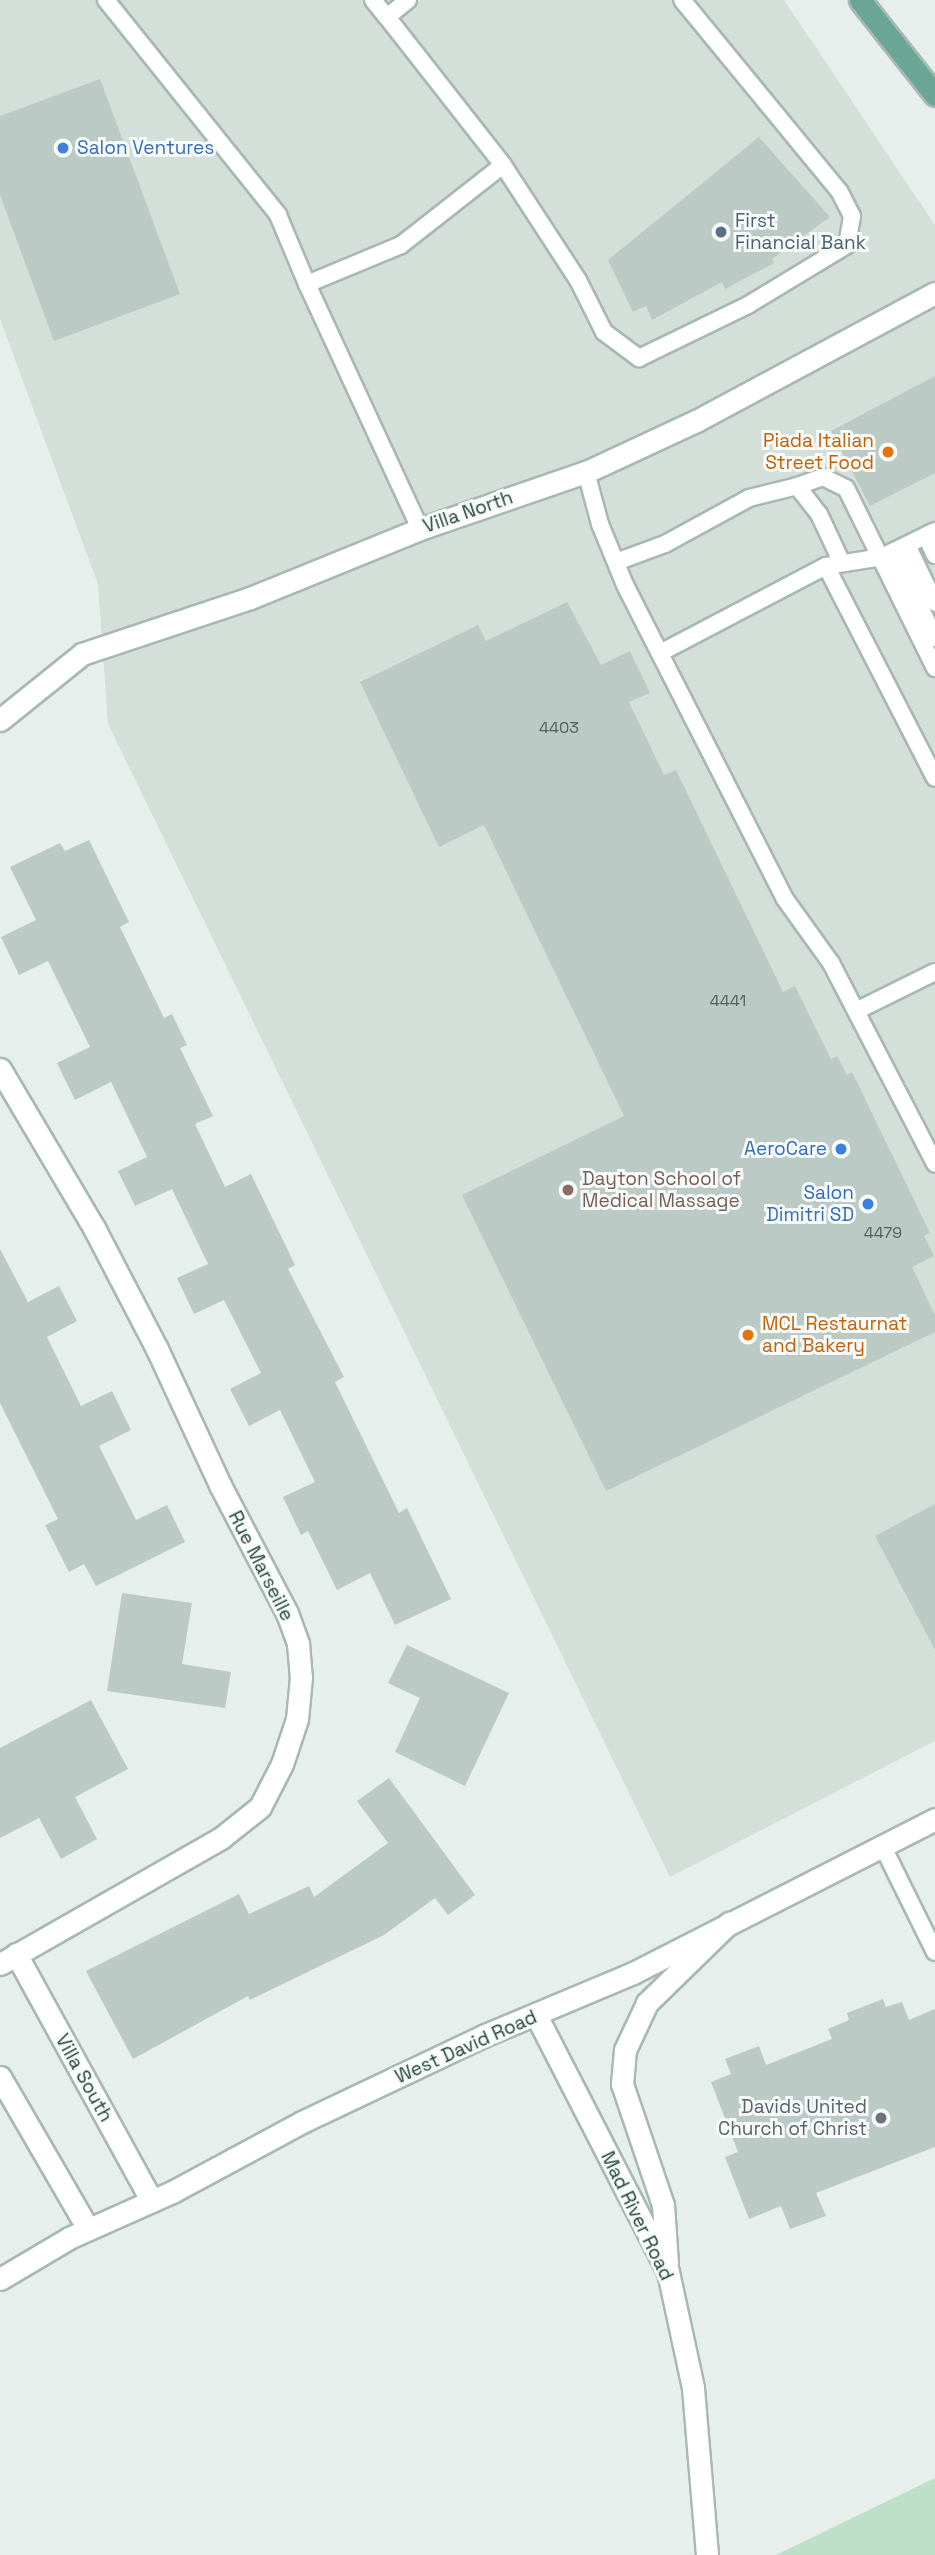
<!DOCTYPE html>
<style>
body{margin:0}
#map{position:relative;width:935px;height:2555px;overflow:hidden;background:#e6efeb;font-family:"Space Grotesk",sans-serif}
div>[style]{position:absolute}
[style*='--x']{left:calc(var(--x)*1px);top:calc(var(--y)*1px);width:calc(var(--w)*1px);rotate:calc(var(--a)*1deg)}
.built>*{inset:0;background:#d4dfda}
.green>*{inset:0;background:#bfe0c8}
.building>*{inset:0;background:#bbcac4}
.roads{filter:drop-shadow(2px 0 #a8b8b2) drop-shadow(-2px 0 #a8b8b2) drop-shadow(0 2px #a8b8b2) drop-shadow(0 -2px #a8b8b2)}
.service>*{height:16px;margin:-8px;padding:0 8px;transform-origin:8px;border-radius:8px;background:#fff}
.minor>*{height:21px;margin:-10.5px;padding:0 10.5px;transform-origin:10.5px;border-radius:10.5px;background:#fff}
.tertiary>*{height:21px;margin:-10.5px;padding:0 10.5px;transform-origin:10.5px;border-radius:10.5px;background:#fff}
.primary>*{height:21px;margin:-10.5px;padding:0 10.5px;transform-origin:10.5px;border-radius:10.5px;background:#6aa596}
.dots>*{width:19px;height:19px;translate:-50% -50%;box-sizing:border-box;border:4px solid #f7fbf9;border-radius:50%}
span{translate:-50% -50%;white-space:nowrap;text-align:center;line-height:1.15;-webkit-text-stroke:6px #f7fbf9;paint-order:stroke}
.number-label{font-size:16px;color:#4a645c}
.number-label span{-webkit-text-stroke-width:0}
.shop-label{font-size:19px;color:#366cbe}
.left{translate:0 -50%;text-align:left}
.right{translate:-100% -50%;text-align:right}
.service-label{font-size:19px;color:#4e5e75}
.food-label{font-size:19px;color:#c56008}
.street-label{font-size:19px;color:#24423a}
.education-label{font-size:19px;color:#785e54}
.worship-label{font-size:19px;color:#5b616d}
</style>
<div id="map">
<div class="built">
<div style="clip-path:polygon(0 0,784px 0,935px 225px,935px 1741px,670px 1877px,108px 724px,98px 584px,0 319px)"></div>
</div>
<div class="green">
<div style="clip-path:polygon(935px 2478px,935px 2555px,776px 2555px)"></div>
</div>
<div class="building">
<div style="clip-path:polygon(100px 79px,180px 294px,54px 341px,0 195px,0 116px)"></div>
<div style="clip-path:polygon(759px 137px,830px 217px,772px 259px,774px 263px,725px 289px,722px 282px,652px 320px,646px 306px,633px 312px,608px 260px)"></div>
<div style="clip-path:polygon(935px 376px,935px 473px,870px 506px,831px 431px)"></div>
<div style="clip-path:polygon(567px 602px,601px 665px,630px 651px,650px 693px,629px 702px,664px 775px,676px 770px,783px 992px,795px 986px,831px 1059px,837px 1056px,847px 1075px,852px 1072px,930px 1233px,924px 1236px,934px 1256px,912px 1267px,935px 1315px,935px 1332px,606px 1491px,462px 1195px,624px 1116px,484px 825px,439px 847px,360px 682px,478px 625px,486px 641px)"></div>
<div style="clip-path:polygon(89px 840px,129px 922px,120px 927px,164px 1018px,172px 1014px,187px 1045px,180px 1048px,213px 1116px,195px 1124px,225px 1187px,251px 1174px,295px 1265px,288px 1269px,344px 1377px,335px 1382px,399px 1513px,407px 1508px,451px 1599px,395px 1625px,370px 1573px,337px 1590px,308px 1531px,301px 1535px,283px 1497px,315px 1482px,280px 1410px,249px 1426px,230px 1389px,261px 1373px,224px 1300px,194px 1314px,177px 1278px,208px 1264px,172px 1189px,135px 1206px,118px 1171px,147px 1157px,111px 1082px,75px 1100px,57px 1063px,90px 1047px,48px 961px,19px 975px,1px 937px,36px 920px,10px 867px,60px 843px,65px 851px)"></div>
<div style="clip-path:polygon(0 1249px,28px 1302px,59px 1286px,77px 1321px,47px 1337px,81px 1406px,112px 1391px,131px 1430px,99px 1446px,136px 1520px,167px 1505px,185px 1542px,96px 1586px,84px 1564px,69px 1572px,45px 1525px,58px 1519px,0 1403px)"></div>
<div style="clip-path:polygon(935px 1504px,935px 1650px,875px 1536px)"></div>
<div style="clip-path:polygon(122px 1593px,192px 1603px,182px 1664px,231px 1672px,225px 1708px,107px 1691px)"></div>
<div style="clip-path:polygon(407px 1645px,509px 1693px,465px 1786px,395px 1752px,420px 1698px,388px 1683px)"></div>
<div style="clip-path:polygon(91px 1700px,128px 1769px,75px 1797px,97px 1839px,61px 1859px,39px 1818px,0 1838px,0 1748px)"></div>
<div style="clip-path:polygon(389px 1778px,475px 1895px,448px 1915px,435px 1898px,384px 1935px,250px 2000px,248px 1996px,133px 2059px,86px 1971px,239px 1894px,249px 1914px,309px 1886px,314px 1897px,388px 1843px,357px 1801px)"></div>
<div style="clip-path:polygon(883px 1999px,886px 2007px,902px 2002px,909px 2020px,935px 2009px,935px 2147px,816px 2193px,826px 2216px,790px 2229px,781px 2206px,749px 2219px,725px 2157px,738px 2152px,711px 2082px,731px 2074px,725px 2059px,759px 2046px,766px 2065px,832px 2039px,828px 2029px,849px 2020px,847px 2013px)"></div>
</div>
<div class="roads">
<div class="service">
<div style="--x:106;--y:0;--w:275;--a:51.3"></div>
<div style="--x:278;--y:215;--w:75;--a:67.2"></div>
<div style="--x:373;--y:0;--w:22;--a:51"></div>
<div style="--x:387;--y:17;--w:27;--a:-39"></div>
<div style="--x:387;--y:17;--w:188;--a:51.9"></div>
<div style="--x:503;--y:165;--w:130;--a:141.9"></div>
<div style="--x:401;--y:245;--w:102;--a:157.5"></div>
<div style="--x:307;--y:284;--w:270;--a:65.2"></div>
<div style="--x:503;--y:165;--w:137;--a:56.9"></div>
<div style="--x:578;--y:280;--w:58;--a:63.4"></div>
<div style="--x:604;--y:332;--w:44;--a:36.6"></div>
<div style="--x:639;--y:358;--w:121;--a:-25.9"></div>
<div style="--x:748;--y:305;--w:116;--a:-31.2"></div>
<div style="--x:847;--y:245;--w:29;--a:-80"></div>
<div style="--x:852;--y:216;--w:28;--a:-117"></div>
<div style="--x:839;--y:191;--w:247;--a:-129.4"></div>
<div style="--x:586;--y:472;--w:54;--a:74.9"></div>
<div style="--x:600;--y:524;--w:66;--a:67.7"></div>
<div style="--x:625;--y:585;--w:352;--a:63"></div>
<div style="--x:785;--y:899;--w:79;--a:54.3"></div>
<div style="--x:831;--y:963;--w:226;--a:62.6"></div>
<div style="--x:797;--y:486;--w:28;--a:-19"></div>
<div style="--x:823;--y:477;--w:25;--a:26"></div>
<div style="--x:846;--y:488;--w:201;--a:63.7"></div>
<div style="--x:926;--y:536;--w:21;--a:65"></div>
<div style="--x:907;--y:545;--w:64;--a:64.2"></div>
<div style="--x:893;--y:552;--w:96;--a:64"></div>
<div style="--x:616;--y:562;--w:52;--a:-20.2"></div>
<div style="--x:665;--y:544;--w:96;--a:-28.7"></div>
<div style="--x:749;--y:498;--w:49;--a:-14"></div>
<div style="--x:797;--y:486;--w:36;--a:52"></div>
<div style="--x:819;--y:514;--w:54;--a:64.9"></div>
<div style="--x:826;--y:566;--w:238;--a:62.8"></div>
<div style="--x:660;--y:653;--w:187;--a:-27.7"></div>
<div style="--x:826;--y:566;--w:57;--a:-9.1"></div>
<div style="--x:882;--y:557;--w:59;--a:-26.1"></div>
<div style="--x:856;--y:1011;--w:88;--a:-26.3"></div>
<div style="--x:883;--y:1847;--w:117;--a:63.7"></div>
</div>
<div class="minor">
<div style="--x:0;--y:720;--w:105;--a:-38.8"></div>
<div style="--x:82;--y:654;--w:177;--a:-18.4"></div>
<div style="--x:250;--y:598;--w:183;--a:-22.1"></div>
<div style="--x:420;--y:529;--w:176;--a:-19"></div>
<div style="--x:586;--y:472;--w:121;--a:-24.9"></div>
<div style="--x:696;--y:421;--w:271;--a:-28.2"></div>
<div style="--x:0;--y:1069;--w:185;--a:59.4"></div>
<div style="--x:94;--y:1228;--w:136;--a:62.5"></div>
<div style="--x:157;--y:1349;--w:150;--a:65.1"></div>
<div style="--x:220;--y:1485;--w:144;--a:62.4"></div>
<div style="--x:287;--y:1613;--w:33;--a:70"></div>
<div style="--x:298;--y:1644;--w:33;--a:85"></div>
<div style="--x:301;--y:1677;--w:42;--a:95.4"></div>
<div style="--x:297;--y:1719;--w:47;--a:108.4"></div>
<div style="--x:282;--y:1764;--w:48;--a:117.1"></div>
<div style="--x:260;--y:1807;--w:50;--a:141.5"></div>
<div style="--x:221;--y:1838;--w:254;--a:150.3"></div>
<div style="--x:16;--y:1954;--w:282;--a:61.2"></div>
<div style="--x:0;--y:2077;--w:176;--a:59.9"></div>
<div style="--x:0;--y:2279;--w:80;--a:-30.7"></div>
<div style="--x:69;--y:2238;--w:115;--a:-24.1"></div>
<div style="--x:174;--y:2191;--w:145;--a:-28.3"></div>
<div style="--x:302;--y:2122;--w:200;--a:-25.4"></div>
<div style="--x:483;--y:2036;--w:163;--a:-22.8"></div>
<div style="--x:633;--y:1973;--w:339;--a:-27"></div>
</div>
<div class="tertiary">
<div style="--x:537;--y:2017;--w:287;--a:62.8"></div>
<div style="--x:668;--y:2272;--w:119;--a:77.8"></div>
<div style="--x:693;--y:2388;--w:168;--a:85.2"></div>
<div style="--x:667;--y:2263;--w:58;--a:-93.9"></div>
<div style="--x:663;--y:2205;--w:128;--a:-108.7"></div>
<div style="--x:622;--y:2084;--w:34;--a:-85"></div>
<div style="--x:625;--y:2050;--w:52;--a:-64.9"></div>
<div style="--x:647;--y:2003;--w:115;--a:-44.3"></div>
</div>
<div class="primary">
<div style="--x:860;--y:0;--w:121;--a:51.7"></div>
</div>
</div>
<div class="dots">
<div style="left:63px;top:148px;background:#3f7fe0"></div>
<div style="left:721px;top:232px;background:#5c6f8a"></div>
<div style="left:888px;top:452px;background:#e8710a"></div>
<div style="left:841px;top:1149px;background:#3f7fe0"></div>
<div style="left:568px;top:1190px;background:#8d6e63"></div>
<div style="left:868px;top:1204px;background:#3f7fe0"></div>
<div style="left:748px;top:1335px;background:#e8710a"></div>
<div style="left:881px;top:2118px;background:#6b7280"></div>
</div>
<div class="number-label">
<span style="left:559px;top:728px">4403</span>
<span style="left:728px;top:1001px">4441</span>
<span style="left:883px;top:1233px">4479</span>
</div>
<div class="shop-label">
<span class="left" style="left:77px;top:148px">Salon Ventures</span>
<span class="right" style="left:827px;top:1149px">AeroCare</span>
<span class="right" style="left:854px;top:1204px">Salon<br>Dimitri SD</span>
</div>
<div class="service-label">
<span class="left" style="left:735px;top:232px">First<br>Financial Bank</span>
</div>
<div class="food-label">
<span class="right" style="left:874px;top:452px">Piada Italian<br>Street Food</span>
<span class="left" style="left:762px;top:1335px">MCL Restaurnat<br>and Bakery</span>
</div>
<div class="street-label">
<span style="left:468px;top:512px;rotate:-19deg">Villa North</span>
<span style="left:261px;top:1566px;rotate:63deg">Rue Marseille</span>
<span style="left:466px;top:2047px;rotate:-24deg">West David Road</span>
<span style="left:84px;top:2078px;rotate:61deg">Villa South</span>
<span style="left:637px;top:2216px;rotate:64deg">Mad River Road</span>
</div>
<div class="education-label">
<span class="left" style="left:582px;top:1190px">Dayton School of<br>Medical Massage</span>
</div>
<div class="worship-label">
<span class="right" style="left:867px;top:2118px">Davids United<br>Church of Christ</span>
</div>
</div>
